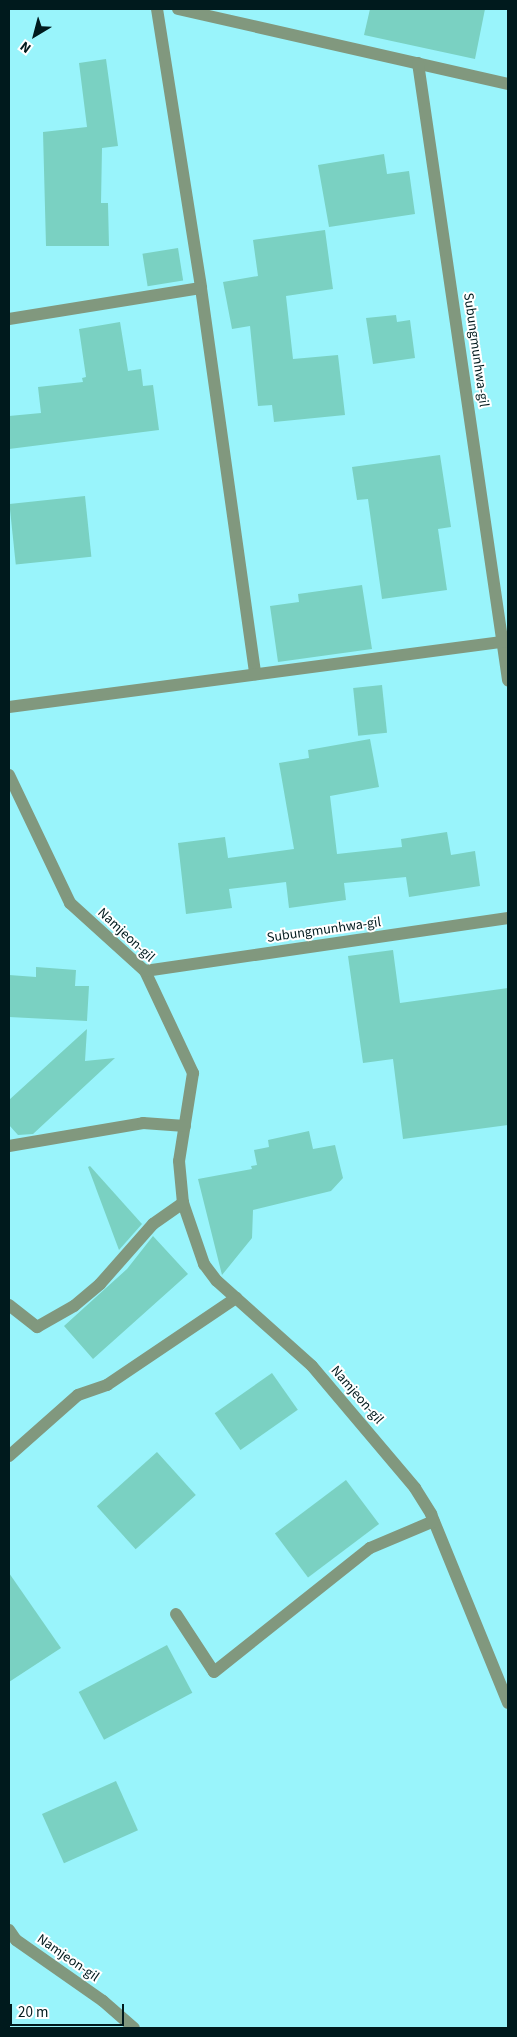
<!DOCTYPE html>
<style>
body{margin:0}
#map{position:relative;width:517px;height:2037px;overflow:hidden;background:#99f4fb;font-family:"Source Sans 3",sans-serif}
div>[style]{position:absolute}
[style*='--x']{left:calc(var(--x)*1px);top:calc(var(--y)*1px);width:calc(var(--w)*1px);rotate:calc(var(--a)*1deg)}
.building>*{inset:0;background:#7ad1c2;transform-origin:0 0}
.minor>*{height:12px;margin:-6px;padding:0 6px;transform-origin:6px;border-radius:6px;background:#81987e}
span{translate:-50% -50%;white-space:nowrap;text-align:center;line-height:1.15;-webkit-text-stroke:4px #fff;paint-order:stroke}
.street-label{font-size:14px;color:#001a1d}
.frame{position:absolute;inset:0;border:10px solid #001a1d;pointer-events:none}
.north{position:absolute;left:10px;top:10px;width:50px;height:50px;-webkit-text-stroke:4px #fff;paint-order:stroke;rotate:217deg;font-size:14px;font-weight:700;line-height:20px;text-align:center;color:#001a1d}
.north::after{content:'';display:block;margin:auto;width:18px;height:22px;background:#001a1d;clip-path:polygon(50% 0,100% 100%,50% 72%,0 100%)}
.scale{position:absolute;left:10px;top:2004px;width:114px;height:22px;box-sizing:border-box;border:2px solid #001a1d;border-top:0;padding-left:6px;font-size:15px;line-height:18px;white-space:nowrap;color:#001a1d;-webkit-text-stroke:4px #fff;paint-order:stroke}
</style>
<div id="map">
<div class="building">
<div style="clip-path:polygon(370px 9px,485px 9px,475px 59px,364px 35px)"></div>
<div style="clip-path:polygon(106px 59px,118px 146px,102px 148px,101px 203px,108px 203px,109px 246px,46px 246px,43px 132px,87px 127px,79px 63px)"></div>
<div style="clip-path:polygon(384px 154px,387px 174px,409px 171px,415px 214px,329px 227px,318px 165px)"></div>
<div style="clip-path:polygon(325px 230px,333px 289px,286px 296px,293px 359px,338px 355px,345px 415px,274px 422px,272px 405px,258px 406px,250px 326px,232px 329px,223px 282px,258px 276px,253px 240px)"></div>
<div style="left:178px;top:248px;width:33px;height:36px;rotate:81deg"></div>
<div style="clip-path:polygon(396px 315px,397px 322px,410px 320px,415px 358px,373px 364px,366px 318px)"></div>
<div style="clip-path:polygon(120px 322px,128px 371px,141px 369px,143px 386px,153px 385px,159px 430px,9px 449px,9px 416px,41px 413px,38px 387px,83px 382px,82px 378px,86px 377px,79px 329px)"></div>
<div style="clip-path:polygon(440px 455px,451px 527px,438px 529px,447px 590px,382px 599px,368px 499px,357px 500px,352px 467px)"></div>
<div style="left:85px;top:496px;width:61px;height:76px;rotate:84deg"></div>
<div style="clip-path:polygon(362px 585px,372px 649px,278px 662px,270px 606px,299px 602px,298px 594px)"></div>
<div style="left:382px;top:685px;width:48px;height:29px;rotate:84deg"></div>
<div style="clip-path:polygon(370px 739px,379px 787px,330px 796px,337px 854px,402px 847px,401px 839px,447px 832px,451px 855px,475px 851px,480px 886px,409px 897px,406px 877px,344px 883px,346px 900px,289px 908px,286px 882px,229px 889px,232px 908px,186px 914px,178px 843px,225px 837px,228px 858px,294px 849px,279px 763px,309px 758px,308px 750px)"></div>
<div style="clip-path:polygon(393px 950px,400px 1003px,508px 988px,508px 1125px,403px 1139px,393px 1059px,363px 1063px,348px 956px)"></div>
<div style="clip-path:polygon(36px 967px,76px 970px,75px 986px,89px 986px,87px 1021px,9px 1017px,9px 975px,36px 977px)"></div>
<div style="clip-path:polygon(87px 1029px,85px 1061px,115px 1058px,33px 1134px,18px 1135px,9px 1125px,9px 1100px)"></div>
<div style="clip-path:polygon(309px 1131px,313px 1149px,335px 1145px,343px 1178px,331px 1191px,253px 1210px,252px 1238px,222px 1275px,198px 1179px,252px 1169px,251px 1166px,257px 1165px,254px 1150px,269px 1147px,268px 1140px)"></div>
<div style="clip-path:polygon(90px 1166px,142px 1224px,119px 1250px,88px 1167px)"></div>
<div style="clip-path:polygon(153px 1236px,188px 1274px,93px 1359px,64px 1326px,127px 1269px)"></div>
<div style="left:272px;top:1373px;width:45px;height:70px;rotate:55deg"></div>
<div style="left:157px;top:1452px;width:58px;height:81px;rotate:48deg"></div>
<div style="left:346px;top:1480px;width:55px;height:89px;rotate:53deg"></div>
<div style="clip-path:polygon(9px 1573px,61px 1648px,9px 1682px)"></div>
<div style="left:167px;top:1645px;width:54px;height:100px;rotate:62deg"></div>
<div style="left:116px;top:1781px;width:54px;height:81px;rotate:66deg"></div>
</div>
<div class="minor">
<div style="--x:157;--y:9;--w:282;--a:81"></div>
<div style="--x:201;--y:288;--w:390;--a:82"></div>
<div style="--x:178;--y:9;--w:338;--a:12.8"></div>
<div style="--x:418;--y:63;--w:624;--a:81.7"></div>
<div style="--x:9;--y:319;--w:194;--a:-9.2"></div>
<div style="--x:9;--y:707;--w:503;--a:-7.53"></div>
<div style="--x:9;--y:775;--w:142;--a:64.5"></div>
<div style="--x:70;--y:903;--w:101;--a:42.2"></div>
<div style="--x:145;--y:971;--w:113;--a:64.8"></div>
<div style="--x:193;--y:1073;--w:89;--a:99"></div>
<div style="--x:179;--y:1161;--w:42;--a:84.6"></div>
<div style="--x:183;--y:1203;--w:65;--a:71"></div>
<div style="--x:204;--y:1264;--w:21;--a:53"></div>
<div style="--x:217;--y:1281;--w:127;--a:41.8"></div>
<div style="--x:312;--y:1366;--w:160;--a:49.8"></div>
<div style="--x:415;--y:1488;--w:31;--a:58"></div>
<div style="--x:431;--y:1514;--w:204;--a:67.8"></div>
<div style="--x:145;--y:971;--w:367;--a:-8.3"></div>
<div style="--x:9;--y:1146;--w:136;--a:-9.7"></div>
<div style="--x:143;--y:1123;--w:42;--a:4.1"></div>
<div style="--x:9;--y:1305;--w:36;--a:38"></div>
<div style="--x:37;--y:1327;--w:43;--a:-29.6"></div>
<div style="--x:74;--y:1306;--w:34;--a:-40"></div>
<div style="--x:100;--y:1284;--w:80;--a:-48.5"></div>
<div style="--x:153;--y:1224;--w:37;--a:-35"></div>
<div style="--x:9;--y:1456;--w:92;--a:-41.5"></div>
<div style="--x:78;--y:1395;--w:31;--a:-19"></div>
<div style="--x:107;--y:1385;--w:156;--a:-34"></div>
<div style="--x:176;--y:1614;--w:69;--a:56.8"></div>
<div style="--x:214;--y:1672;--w:199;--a:-38.5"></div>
<div style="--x:370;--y:1548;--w:69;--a:-22.9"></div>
<div style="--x:9;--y:1930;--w:12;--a:55"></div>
<div style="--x:16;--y:1940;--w:106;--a:35"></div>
<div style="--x:103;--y:2001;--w:41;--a:41.1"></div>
</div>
<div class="street-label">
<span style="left:476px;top:350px;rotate:82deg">Subungmunhwa-gil</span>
<span style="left:324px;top:930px;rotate:-8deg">Subungmunhwa-gil</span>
<span style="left:126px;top:935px;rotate:43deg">Namjeon-gil</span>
<span style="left:357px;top:1395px;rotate:49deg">Namjeon-gil</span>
<span style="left:68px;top:1958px;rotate:35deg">Namjeon-gil</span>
</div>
<div class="frame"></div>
<div class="north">N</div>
<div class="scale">20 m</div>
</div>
